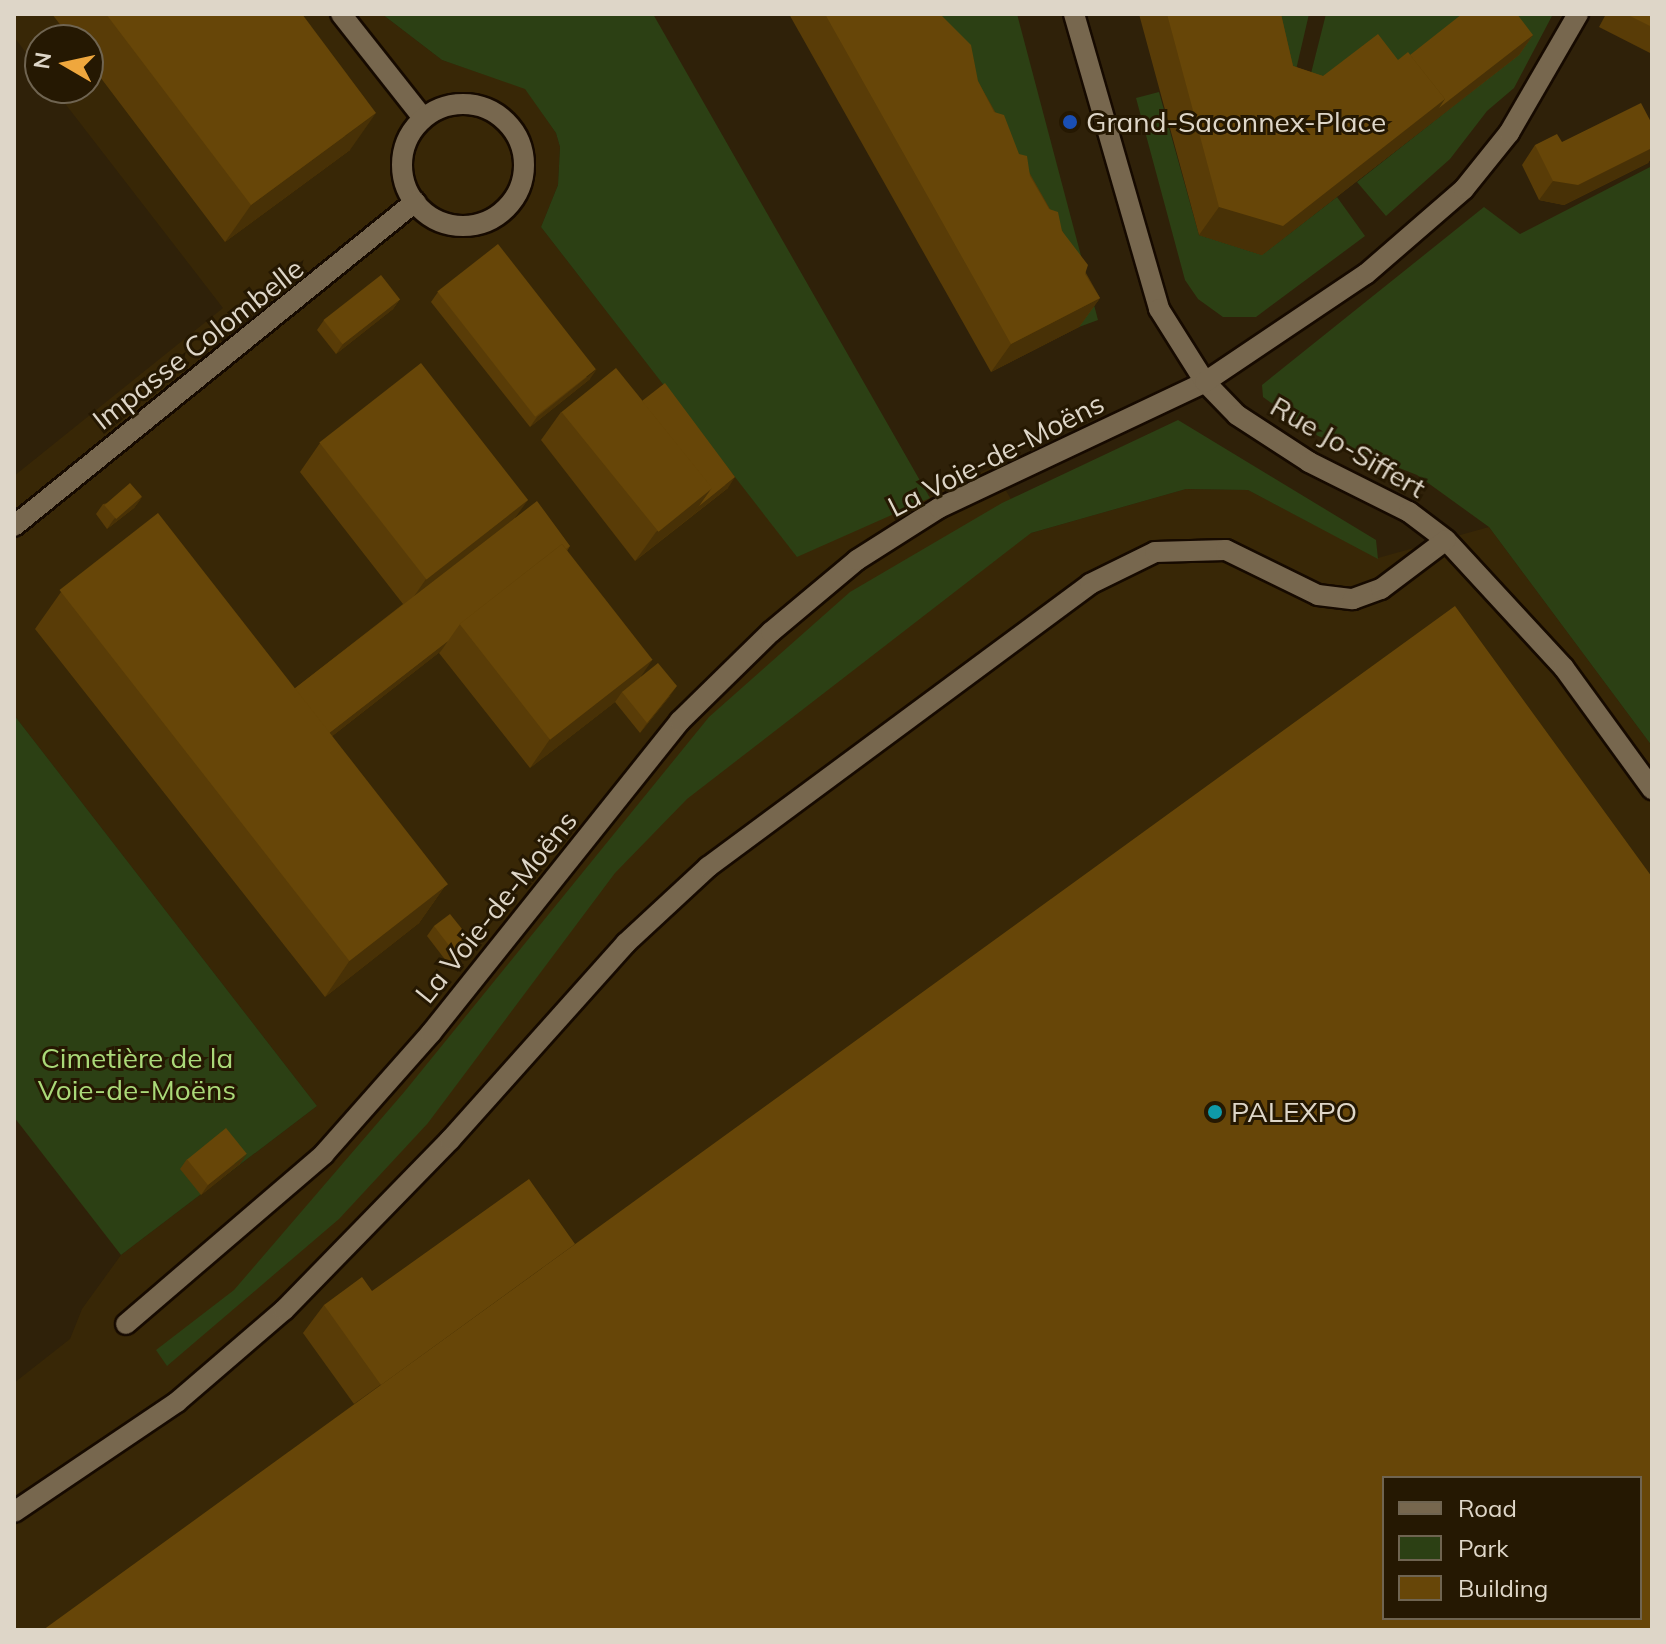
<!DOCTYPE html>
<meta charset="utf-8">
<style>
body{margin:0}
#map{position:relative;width:1666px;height:1644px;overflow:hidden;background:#2f2109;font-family:Mulish,sans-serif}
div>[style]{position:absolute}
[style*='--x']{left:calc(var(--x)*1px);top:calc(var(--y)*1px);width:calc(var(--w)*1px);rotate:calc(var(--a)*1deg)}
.built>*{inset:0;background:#382706}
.green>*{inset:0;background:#2c4014}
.roads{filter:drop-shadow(2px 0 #160a00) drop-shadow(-2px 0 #160a00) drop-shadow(0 2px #160a00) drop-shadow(0 -2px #160a00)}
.lane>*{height:20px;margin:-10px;padding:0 10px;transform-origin:10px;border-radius:10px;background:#77674e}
.street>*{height:20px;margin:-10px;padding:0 10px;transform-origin:10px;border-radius:10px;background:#77674e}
.street>.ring{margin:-10px;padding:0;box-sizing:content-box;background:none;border:20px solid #77674e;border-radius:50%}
.wall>*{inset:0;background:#593c07}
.shaded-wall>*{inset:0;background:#483106}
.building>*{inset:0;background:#674608;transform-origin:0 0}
.dots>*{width:22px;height:22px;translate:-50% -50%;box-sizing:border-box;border:4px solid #251802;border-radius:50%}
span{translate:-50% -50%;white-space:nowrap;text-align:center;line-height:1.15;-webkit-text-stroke:6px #251802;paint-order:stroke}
.poi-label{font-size:28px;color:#ded6c8}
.left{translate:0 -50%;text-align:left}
.street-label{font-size:28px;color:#ded6c8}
.park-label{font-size:28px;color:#aad978}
.frame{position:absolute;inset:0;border:16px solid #ded6c8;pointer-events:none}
.legend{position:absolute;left:1382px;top:1476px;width:260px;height:144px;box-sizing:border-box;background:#251802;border:2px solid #6f6451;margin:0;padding:10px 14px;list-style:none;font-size:24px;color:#ded6c8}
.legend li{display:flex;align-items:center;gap:16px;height:40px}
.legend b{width:40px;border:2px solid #6f6451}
.north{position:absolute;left:24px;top:24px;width:80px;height:80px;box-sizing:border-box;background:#251802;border:2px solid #6f6451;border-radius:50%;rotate:279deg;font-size:22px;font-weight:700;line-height:32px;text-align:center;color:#ded6c8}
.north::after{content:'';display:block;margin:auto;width:28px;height:36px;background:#efa73d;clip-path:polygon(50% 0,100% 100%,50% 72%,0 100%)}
</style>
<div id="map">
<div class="built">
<div style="clip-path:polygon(evenodd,14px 14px,382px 14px,442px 60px,525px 88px,556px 133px,560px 147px,558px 185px,541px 227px,797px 556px,992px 467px,1031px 533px,1186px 489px,1248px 490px,1378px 558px,1489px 527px,1652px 746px,1652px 1630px,14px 1630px,14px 1383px,70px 1339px,82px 1309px,121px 1255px,317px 1106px,14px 715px,14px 476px,223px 308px,53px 88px,88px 88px,88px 40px,40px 40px,40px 71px,14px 37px,14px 14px,1384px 1478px,1640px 1478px,1640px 1618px,1384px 1618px,1384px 1478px)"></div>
</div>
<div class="green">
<div style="clip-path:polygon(382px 14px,653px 14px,930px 498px,797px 557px,541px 227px,558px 185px,560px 147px,556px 133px,525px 89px,442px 60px)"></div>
<div style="clip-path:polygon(902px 14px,1017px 14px,1098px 320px,1079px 327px)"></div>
<div style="clip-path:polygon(1251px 14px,1309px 14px,1289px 100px)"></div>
<div style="clip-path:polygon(1326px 14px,1553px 14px,1514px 88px,1487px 111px,1450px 159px,1386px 216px,1357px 182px,1471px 92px,1303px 105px)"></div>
<div style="clip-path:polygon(1159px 92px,1199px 235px,1262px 255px,1337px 197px,1365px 236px,1256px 317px,1223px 317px,1198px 299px,1185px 280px,1136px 98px)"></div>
<div style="clip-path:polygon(1652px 166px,1652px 746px,1489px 527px,1417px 475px,1318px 436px,1263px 397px,1262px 385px,1484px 207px,1520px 234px)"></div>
<div style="clip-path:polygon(1178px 420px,1376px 540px,1378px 559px,1248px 490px,1186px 489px,1031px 533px,687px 799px,615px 873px,428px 1123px,339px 1219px,167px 1366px,156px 1350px,234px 1290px,405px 1091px,709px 717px,850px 592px,1002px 503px)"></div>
<div style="clip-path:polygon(14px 715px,317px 1106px,121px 1255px,14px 1117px)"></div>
</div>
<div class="roads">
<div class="lane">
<div style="--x:126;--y:1324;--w:261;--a:-40.6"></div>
<div style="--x:324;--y:1154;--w:162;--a:-48.5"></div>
<div style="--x:431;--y:1033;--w:399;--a:-51.4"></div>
<div style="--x:680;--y:721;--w:127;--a:-44.4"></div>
<div style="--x:771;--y:632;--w:112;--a:-39.9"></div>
<div style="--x:857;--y:560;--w:97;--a:-32.4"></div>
<div style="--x:939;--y:508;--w:294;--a:-25.3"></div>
<div style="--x:1205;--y:382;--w:46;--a:45.9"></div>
<div style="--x:1237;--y:415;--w:86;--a:33.1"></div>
<div style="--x:1309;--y:462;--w:112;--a:26.6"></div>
<div style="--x:1409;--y:512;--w:46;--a:37.1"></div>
<div style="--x:1446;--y:540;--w:174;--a:47.3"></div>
<div style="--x:1564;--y:668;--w:150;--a:54"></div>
<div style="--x:14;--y:1512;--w:197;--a:-34"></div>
<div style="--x:177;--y:1402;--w:141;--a:-40.7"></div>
<div style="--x:284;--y:1310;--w:238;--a:-45.7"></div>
<div style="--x:450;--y:1140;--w:264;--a:-48.2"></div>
<div style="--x:626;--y:943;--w:112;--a:-42.8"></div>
<div style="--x:708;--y:867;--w:475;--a:-36.5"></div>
<div style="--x:1090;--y:584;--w:72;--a:-26.2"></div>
<div style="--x:1155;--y:552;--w:71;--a:-1.6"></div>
<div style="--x:1226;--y:550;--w:102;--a:26.1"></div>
<div style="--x:1318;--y:595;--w:35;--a:7"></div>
<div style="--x:1353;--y:599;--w:30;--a:-20"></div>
<div style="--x:1381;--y:589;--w:81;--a:-37"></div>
</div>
<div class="street">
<div style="--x:341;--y:14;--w:132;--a:51.7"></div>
<div style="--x:1074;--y:14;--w:307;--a:73.9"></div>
<div style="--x:1159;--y:309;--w:86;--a:57.8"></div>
<div style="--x:1205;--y:382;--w:194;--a:-33.9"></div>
<div style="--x:1366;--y:274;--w:130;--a:-40.9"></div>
<div style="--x:1464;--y:189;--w:72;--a:-51.2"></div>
<div style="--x:1509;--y:133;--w:138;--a:-59.9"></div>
<div class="ring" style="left:402px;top:104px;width:102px;height:102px"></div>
<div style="--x:14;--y:526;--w:516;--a:-38.94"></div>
</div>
</div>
<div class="wall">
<div style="clip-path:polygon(52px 14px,302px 14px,350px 150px,225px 242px,88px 61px,88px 40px,72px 40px)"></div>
<div style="clip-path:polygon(789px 14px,940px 14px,1100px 298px,1079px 327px,991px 372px)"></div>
<div style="clip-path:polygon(1139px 14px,1281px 14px,1293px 66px,1323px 76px,1398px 60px,1410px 55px,1533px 35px,1519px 55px,1262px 255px,1199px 235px)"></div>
<div style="clip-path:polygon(1606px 14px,1652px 14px,1652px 54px,1599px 27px)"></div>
<div style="clip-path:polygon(1652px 124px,1652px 157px,1648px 163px,1564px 205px,1539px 200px,1522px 165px,1535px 145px,1562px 142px)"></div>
<div style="clip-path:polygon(438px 292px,590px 379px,530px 427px,431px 302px)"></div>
<div style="clip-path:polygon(400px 299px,393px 309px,336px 354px,317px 330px,324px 320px)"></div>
<div style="clip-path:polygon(642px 401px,728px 488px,635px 561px,541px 440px,561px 412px)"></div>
<div style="clip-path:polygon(320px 443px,515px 518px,570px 546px,567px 551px,641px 677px,670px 696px,640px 733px,615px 702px,530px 768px,439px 653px,441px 651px,331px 737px,445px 886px,419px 923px,325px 997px,35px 629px,61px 592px,294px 689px,403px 604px,300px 472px)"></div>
<div style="clip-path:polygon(142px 497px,134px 508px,107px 529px,96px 514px,103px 504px)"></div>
<div style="clip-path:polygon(434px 926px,470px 939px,450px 966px,427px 936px)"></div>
<div style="clip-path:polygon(187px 1159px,240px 1164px,201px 1195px,180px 1169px)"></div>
<div style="clip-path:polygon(575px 1244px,354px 1404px,303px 1333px,324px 1305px,372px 1291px)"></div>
</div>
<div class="shaded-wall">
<div style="clip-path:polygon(1533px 35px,1519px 55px,1262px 255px,1199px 235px,1219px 207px,1445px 99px)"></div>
<div style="clip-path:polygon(376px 113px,350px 150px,225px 242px,251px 205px)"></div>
<div style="clip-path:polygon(1652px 148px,1652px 157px,1648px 163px,1564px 205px,1539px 200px,1553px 181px)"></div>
<div style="clip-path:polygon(1100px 298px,1079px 327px,991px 372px,1011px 344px)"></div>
<div style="clip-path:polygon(400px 299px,393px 309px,336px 354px,343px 344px)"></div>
<div style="clip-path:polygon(597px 369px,590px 379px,530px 427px,537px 417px)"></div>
<div style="clip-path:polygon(735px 477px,728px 488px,692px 516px,699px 506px)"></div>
<div style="clip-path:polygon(712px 488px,692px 516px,635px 561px,656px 532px)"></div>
<div style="clip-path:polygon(142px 497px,134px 508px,107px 529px,114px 519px)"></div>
<div style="clip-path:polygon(528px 500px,507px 529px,406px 608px,426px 579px)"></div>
<div style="clip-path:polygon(448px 641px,441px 651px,295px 765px,302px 754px)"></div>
<div style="clip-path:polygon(653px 659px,633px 688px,622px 692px,615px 702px,530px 768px,550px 739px)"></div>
<div style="clip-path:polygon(677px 686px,670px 696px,640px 733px,647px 723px)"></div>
<div style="clip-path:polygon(445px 886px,419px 923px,325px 997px,350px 960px)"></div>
<div style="clip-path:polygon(247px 1154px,240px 1164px,201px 1195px,208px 1185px)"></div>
</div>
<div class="building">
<div style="clip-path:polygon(106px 14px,302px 14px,376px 113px,251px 205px)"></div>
<div style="clip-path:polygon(825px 14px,940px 14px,971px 45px,978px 81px,994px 112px,1004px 115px,1019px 154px,1027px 156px,1030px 176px,1049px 209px,1058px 212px,1062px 231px,1088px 265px,1085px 274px,1100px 298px,1011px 344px)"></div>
<div style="clip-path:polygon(1167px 14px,1281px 14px,1293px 66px,1323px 76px,1378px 34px,1398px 60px,1408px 52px,1445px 99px,1283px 226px,1219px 207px)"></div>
<div style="clip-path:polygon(1462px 14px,1517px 14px,1533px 35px,1439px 108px,1445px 99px,1410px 55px)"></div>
<div style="clip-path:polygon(1626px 14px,1652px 14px,1652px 27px)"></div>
<div style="clip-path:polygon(1641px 103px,1652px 124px,1652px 148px,1578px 185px,1553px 181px,1535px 145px,1557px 134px,1562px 142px)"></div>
<div style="left:498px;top:244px;width:159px;height:77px;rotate:52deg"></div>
<div style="left:381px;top:275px;width:31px;height:73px;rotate:52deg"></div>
<div style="left:421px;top:363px;width:174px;height:129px;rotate:52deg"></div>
<div style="left:616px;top:368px;width:154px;height:70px;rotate:51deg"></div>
<div style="clip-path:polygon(665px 383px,735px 477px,699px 506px,712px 488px,642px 401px)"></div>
<div style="left:130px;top:483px;width:18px;height:34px;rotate:49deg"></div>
<div style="clip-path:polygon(537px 501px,570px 546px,566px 549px,562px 544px,460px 624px,448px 641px,328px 734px,294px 689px)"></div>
<div style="left:158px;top:513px;width:471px;height:125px;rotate:52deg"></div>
<div style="left:562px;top:544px;width:147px;height:130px;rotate:52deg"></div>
<div style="clip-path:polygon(evenodd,1455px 606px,1652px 877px,1652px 1630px,43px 1630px,1455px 606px,1384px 1478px,1640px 1478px,1640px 1618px,1384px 1618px,1384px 1478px)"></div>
<div style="clip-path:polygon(658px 663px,677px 686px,647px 723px,622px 692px)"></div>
<div style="clip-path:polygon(450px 914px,470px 939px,457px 956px,434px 926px)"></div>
<div style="left:226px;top:1128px;width:33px;height:50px;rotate:51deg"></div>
<div style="clip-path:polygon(529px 1179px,575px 1244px,381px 1385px,324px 1305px,362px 1277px,372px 1291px)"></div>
</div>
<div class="dots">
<div style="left:1070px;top:122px;background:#1a4fb4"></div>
<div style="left:1215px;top:1112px;background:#0f9aa8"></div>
</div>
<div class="poi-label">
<span class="left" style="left:1086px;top:122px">Grand-Saconnex-Place</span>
<span class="left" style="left:1231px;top:1112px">PALEXPO</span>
</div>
<div class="street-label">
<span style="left:198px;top:344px;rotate:-38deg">Impasse Colombelle</span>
<span style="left:1348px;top:447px;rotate:30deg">Rue Jo-Siffert</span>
<span style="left:996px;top:455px;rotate:-27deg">La Voie-de-Moëns</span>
<span style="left:496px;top:907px;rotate:-51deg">La Voie-de-Moëns</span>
</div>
<div class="park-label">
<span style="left:137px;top:1074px">Cimetière de la<br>Voie-de-Moëns</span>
</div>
<div class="frame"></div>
<ul class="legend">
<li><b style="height:10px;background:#77674e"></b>Road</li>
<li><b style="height:22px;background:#2c4014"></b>Park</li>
<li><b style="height:22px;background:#674608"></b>Building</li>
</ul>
<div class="north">N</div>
</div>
